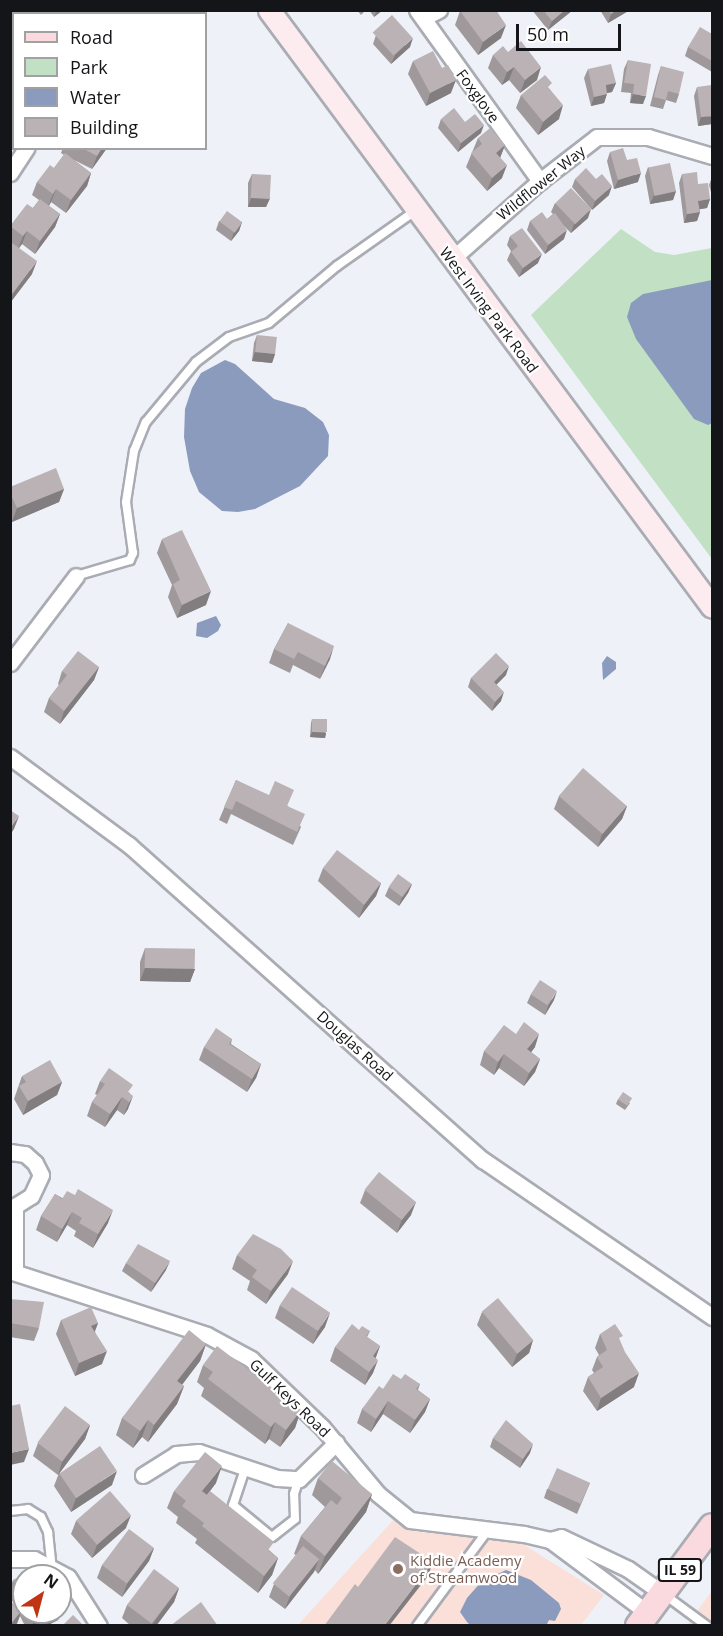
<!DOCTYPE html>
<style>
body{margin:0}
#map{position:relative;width:723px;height:1636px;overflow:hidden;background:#eef1f7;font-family:"Open Sans",sans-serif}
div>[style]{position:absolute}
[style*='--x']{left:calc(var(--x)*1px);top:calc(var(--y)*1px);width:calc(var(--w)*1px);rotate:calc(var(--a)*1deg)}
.commercial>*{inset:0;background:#fae0d9}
.green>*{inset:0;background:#c1e0c4}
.water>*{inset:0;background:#8b9bbd}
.roads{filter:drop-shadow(2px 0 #aaacb3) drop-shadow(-2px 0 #aaacb3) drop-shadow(0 2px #aaacb3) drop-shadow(0 -2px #aaacb3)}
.service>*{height:8px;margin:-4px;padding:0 4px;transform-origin:4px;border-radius:4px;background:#fff}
.minor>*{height:15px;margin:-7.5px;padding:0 7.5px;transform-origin:7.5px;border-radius:7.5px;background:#fff}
.secondary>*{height:21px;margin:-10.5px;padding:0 10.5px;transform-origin:10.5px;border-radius:10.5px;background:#fcecef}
.primary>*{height:24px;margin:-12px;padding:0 12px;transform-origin:12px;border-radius:12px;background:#fad9df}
.wall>*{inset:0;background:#a0999c;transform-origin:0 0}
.shaded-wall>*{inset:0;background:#827d7f}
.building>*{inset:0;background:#bab2b5;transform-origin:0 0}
.dots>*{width:16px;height:16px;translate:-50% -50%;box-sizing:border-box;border:3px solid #fff;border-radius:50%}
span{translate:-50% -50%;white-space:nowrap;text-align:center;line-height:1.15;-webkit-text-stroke:4.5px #fff;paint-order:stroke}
.shield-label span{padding:2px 4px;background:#fff;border:2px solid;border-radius:4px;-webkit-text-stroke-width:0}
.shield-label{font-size:14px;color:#141518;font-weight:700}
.street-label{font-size:15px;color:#141518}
.education-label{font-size:15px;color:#785e54}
.left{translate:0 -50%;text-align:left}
.frame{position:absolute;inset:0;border:12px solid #141518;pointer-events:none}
.legend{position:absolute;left:12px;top:12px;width:195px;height:138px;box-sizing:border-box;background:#fff;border:2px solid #a1a1a3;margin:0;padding:8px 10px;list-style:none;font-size:18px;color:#141518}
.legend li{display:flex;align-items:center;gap:12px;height:30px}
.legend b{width:30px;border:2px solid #a1a1a3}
.north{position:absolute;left:12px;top:1564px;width:60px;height:60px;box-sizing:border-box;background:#fff;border:2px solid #a1a1a3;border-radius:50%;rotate:36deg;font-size:16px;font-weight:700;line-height:24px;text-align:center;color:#141518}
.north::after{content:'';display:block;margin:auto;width:21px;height:27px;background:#c03615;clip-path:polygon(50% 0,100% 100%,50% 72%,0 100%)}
.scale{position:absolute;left:516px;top:24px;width:105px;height:27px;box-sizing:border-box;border:3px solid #141518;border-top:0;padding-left:8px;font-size:18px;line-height:21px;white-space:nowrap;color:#141518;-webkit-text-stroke:4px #fff;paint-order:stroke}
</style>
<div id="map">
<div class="commercial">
<div style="clip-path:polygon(396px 1517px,417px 1532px,518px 1541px,604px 1595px,581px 1625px,297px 1626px)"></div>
<div style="clip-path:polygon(712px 1591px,712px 1625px,687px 1625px)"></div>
</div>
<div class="green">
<div style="clip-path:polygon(621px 229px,655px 252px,674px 255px,712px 248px,712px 559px,531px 315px)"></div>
</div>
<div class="water">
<div style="clip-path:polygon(712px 280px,712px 423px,708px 425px,694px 419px,636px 339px,627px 317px,631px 303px,643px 294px)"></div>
<div style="clip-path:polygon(225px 360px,235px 364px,274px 399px,305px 408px,323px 422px,329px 435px,328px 456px,300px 486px,255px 509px,238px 512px,222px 511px,199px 492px,190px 471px,184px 437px,185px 409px,192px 388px,201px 373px)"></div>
<div style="clip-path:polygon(216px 616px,221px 625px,218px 631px,207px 638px,196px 636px,197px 623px)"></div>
<div style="clip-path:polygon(607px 656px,616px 662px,616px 669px,603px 680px,602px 663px)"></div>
<div style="clip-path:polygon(506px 1570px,531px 1580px,559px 1603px,561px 1609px,555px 1621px,549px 1620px,546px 1626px,471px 1626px,467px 1622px,460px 1612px,467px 1598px,481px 1582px)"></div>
</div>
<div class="roads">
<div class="service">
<div style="--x:76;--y:576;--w:56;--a:-16.5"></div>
<div style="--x:130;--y:560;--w:8;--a:-67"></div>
<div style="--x:133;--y:553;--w:51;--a:-97.8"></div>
<div style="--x:126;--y:502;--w:52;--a:-81.1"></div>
<div style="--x:134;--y:451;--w:31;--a:-68"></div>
<div style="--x:146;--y:422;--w:78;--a:-50.2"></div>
<div style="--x:196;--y:362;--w:41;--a:-37.1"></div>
<div style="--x:229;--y:337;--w:42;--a:-19.3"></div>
<div style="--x:269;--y:323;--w:89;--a:-40"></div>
<div style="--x:337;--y:266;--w:95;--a:-35.2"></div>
<div style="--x:246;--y:1466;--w:41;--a:108.4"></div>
<div style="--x:233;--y:1505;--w:50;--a:39.4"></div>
<div style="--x:272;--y:1537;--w:29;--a:-38"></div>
<div style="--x:295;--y:1519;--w:25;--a:-92"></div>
<div style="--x:294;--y:1494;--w:16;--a:-72"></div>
<div style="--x:10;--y:1511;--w:18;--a:-6"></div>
<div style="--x:28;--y:1509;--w:15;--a:32"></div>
<div style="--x:41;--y:1517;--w:17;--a:65"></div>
<div style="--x:48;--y:1532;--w:36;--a:84"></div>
<div style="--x:665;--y:1595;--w:52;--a:36.4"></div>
<div style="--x:417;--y:1626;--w:119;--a:-53.5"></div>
</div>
<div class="minor">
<div style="--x:417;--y:10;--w:211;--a:54.3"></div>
<div style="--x:130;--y:14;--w:5;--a:-53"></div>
<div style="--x:423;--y:18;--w:18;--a:-27"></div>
<div style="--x:10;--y:173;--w:30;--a:-57"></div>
<div style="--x:452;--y:259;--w:118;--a:-41.6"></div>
<div style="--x:540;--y:181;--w:72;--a:-37.7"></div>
<div style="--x:597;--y:137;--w:51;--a:0"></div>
<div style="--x:648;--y:137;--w:67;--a:16.5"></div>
<div style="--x:10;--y:663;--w:109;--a:-52.8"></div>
<div style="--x:10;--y:757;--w:148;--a:36.5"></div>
<div style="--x:129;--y:845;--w:474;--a:41.7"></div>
<div style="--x:483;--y:1160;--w:278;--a:34.4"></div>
<div style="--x:10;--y:1152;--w:15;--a:8"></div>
<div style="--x:25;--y:1154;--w:13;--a:42"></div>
<div style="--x:35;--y:1163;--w:13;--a:63"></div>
<div style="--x:41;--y:1175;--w:23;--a:115"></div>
<div style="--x:31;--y:1196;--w:19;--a:148"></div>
<div style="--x:15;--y:1206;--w:64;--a:90"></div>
<div style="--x:10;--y:1271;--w:207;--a:18"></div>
<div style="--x:207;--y:1335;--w:50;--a:28.6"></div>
<div style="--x:251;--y:1359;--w:98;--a:43.8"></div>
<div style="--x:322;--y:1427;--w:87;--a:50.1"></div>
<div style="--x:378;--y:1494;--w:41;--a:39.1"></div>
<div style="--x:410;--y:1520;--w:115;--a:7"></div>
<div style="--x:524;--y:1534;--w:27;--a:13"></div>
<div style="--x:550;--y:1540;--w:11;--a:-15"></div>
<div style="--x:561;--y:1537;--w:74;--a:25.5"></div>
<div style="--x:628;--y:1569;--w:42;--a:35.2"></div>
<div style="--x:143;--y:1475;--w:39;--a:-32"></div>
<div style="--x:176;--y:1454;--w:23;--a:-5"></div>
<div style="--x:199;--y:1452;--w:82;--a:18.4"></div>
<div style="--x:277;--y:1478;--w:22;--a:3"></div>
<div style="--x:299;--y:1479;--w:52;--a:-44.2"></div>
<div style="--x:550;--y:1540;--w:122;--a:36.7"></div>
<div style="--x:10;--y:1559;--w:24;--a:0"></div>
<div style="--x:34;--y:1559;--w:38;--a:28"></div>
<div style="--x:68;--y:1577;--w:58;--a:57.7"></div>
</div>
<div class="secondary">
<div style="--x:269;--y:10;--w:743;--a:53.42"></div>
</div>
<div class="primary">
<div style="--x:638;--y:1626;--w:124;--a:-53.5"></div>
</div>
</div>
<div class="wall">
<div style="clip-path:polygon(357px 10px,366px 10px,361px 15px)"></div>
<div style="clip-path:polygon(369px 10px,383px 10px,374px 17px)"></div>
<div style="clip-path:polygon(532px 10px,573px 10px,548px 30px)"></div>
<div style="clip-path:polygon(600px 10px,630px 10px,608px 23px)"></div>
<div style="clip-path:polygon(460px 11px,501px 38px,478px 55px,455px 25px)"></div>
<div style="clip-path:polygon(712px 34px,712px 72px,685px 56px,688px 47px)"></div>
<div style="clip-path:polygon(376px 35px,410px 47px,391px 64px,373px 44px)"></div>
<div style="left:14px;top:36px;width:63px;height:6px;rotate:90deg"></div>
<div style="clip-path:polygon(508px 52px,537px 80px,520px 93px,509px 80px,502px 85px,488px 68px,493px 55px)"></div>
<div style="clip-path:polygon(628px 60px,643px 104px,630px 103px,631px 93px,621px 92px,624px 69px)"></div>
<div style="clip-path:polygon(413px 61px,442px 68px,451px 93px,426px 106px,408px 74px)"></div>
<div style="clip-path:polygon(661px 66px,679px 94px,676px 103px,666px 100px,663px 109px,650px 106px,658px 75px)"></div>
<div style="clip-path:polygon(588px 69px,616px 83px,612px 92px,607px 93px,604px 103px,591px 106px,584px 78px)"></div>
<div style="clip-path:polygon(697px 87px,712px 124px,698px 126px,694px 96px)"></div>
<div style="clip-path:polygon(550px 89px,559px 119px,538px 135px,516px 108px,521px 95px)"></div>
<div style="clip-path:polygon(441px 119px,465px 122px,481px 133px,458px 152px,438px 128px)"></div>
<div style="clip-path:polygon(478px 138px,505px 145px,500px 158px,502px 178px,487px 191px,466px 167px)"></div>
<div style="clip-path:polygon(63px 148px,107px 148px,92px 169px,74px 160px,91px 173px,87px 186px,66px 213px,51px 202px,49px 206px,60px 214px,55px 227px,35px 254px,22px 244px,19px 248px,32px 274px,10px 303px,10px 245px,11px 244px,10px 243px,10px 226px,33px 208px,39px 200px,32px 195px,37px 182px,54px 168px,64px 155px,61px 153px)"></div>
<div style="clip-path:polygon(610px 152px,627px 160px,638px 182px,614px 189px,607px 161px)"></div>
<div style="clip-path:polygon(648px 167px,676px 191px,673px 200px,650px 204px,645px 176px)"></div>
<div style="clip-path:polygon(252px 174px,270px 198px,266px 207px,248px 207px,248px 183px)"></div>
<div style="clip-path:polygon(682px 174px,698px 184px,710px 199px,707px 208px,700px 209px,700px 212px,697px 221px,684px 223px,679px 183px)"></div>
<div style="clip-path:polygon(712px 177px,712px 196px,709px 185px)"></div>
<div style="clip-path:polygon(575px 179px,596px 179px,609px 195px,592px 210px,572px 187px)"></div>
<div style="clip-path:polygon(555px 203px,588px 218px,571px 233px,564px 226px,564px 239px,545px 254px,527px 230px,530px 221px,547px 219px,553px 214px,551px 212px)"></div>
<div style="clip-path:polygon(219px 221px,242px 222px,239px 231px,231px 241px,216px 230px)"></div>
<div style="clip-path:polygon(510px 236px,538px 263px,519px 277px,507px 260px,511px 251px,507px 245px)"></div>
<div style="clip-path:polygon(257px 335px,275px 354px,272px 363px,252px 361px,254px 343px)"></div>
<div style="clip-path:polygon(10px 487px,64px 489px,59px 502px,12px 522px,10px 517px)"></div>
<div style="clip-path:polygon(162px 539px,206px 605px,177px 618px,168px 597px,172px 585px,157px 553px)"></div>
<div style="clip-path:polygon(288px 623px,330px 659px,320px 679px,293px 665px,290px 673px,269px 663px,274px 649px)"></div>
<div style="clip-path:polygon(99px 667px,94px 680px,60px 724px,44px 712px,49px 698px,59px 685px,58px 684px,62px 671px)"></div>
<div style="clip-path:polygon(506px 675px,496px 685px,501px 701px,492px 711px,468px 687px,471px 678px)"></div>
<div style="clip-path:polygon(312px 719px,326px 733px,325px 738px,310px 737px,311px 723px)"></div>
<div style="clip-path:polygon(236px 780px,288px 806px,301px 827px,293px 845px,231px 814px,227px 824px,219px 820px)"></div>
<div style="clip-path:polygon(559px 796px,627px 806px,622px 819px,598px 847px,554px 809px)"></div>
<div style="clip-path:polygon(323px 868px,381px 883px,376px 896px,359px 918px,318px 881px)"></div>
<div style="clip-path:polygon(412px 884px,408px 893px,399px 906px,385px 896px,389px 887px)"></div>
<div style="clip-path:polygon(145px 948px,195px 969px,190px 982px,140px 981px,140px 962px)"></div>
<div style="clip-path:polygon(531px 994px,554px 1000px,545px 1015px,527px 1003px)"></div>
<div style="clip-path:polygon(232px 1039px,231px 1044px,261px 1064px,256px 1078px,247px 1092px,199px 1060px,204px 1047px)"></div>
<div style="clip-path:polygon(535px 1047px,531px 1052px,540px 1059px,535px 1072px,524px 1086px,499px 1068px,494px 1075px,480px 1065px,484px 1051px)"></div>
<div style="clip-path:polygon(22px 1076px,62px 1082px,57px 1095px,23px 1115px,14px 1099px)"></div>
<div style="clip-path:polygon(100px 1081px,130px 1093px,128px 1109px,124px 1115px,117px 1110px,105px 1127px,87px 1116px,92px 1102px,97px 1095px,95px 1094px)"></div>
<div style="clip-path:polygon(618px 1099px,630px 1103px,625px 1110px,616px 1104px)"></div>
<div style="clip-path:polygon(365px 1190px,411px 1215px,397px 1233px,360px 1203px)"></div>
<div style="clip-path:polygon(55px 1194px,108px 1223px,93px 1248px,74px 1236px,76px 1231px,67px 1225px,57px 1242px,36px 1230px,41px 1216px)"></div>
<div style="clip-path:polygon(237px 1255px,288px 1274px,266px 1304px,247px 1290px,250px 1281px,232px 1269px)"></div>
<div style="clip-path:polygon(126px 1263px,166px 1270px,151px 1292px,122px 1271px)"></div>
<div style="clip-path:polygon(10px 1299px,39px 1328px,34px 1341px,10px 1337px)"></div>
<div style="clip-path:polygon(280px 1305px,325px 1327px,313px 1344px,275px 1318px)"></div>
<div style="clip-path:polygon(482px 1312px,533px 1340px,529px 1353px,512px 1367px,477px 1325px)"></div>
<div style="clip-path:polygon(61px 1320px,98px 1323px,95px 1331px,102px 1364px,75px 1376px,56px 1334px)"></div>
<div style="clip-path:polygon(359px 1330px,370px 1331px,367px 1337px,380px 1346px,375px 1358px,373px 1373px,365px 1385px,330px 1361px,335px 1347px)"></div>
<div style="clip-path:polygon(600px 1334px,620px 1342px,634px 1387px,597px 1411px,583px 1391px,588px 1377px,594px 1373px,592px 1370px,597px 1357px,599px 1355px,595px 1348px)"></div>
<div style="clip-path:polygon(206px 1344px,200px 1361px,182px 1385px,184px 1386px,177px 1404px,148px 1442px,142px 1437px,133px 1448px,116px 1435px,122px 1418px)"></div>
<div style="clip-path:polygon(203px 1365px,301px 1410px,295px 1428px,280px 1447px,269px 1439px,265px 1444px,201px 1396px,204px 1388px,197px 1382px)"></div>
<div style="clip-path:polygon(401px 1379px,420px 1384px,418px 1390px,430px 1399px,425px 1412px,410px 1433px,383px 1414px,371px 1432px,357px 1423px,362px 1409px,383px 1389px)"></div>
<div style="clip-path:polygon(90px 1425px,85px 1439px,58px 1475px,33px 1456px,38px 1443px)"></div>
<div style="clip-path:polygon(493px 1438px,530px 1453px,520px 1468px,490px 1447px)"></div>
<div style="clip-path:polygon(59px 1473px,112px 1485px,71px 1512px,54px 1486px)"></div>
<div style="clip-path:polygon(318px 1478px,372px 1494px,366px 1512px,318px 1574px,315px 1570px,285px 1609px,269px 1597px,274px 1584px,296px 1555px,294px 1554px,301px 1536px,325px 1507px,312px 1495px)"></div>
<div style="clip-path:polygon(216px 1483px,207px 1495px,278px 1558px,272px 1575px,258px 1593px,195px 1543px,197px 1539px,176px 1523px,178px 1517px,167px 1508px,174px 1491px)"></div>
<div style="clip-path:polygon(590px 1483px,577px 1514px,544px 1498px,547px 1489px)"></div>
<div style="clip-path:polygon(76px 1521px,126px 1528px,92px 1558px,71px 1534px)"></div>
<div style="clip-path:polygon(154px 1548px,149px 1561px,122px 1597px,97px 1578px,102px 1565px)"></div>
<div style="clip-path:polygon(24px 1576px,24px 1612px,60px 1612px,63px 1606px,58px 1620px,46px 1626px,25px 1626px,20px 1616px,16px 1626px,10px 1626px,14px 1604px,10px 1597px,10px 1588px,13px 1580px)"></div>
<div style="clip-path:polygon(179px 1588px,174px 1602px,156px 1626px,131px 1626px,122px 1618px,127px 1605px)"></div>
</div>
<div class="shaded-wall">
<div style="clip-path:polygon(377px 10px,383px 10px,374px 17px)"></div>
<div style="clip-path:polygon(565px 10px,573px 10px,548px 30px,552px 21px)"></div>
<div style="clip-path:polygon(617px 10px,630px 10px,608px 23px,611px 14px)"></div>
<div style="clip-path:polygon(506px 25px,501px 38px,478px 55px,483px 42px)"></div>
<div style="clip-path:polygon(413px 38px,410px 47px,391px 64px,395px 55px)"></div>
<div style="clip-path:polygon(514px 67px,509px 80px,502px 85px,507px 72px)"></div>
<div style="clip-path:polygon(541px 67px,537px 80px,520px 93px,525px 80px)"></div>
<div style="clip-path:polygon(456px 80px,451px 93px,426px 106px,430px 93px)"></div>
<div style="clip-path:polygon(616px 83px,612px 92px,602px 94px,606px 85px)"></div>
<div style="clip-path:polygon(607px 94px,604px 103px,591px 106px,594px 97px)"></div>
<div style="clip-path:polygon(633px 94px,646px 96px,643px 104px,630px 103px)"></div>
<div style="clip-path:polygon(563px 105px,559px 119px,538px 135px,543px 122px)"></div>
<div style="clip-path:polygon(712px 116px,712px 124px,698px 126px,701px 117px)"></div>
<div style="clip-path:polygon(484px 125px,481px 133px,458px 152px,461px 143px)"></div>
<div style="clip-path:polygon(505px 145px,500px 158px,496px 153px)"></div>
<div style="clip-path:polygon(102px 148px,107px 148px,92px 169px,97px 156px)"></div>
<div style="clip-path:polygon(507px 165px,502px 178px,487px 191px,492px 178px)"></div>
<div style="clip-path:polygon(91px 173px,87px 186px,66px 213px,71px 200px)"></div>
<div style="clip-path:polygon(641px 173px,638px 182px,614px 189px,618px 180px)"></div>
<div style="clip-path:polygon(612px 186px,609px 195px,592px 210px,595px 201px)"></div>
<div style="clip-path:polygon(56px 189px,51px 202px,48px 207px,53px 194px)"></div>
<div style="clip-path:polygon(676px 191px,673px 200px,650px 204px,654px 195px)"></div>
<div style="clip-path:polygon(251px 198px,270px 198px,266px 207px,248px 207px)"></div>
<div style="clip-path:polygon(710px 199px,707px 208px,695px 210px,698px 201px)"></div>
<div style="clip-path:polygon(591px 209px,588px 218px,571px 233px,574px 224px)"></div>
<div style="clip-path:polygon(700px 212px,697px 221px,684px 223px,687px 214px)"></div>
<div style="clip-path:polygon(60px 214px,55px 227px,35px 254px,40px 241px)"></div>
<div style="clip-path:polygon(242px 222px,239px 231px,231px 241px,234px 232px)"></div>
<div style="clip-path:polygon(567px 230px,564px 239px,545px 254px,548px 245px)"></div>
<div style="clip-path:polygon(27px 231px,22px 244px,18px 249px,23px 236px)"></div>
<div style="clip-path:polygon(542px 254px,538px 263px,519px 277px,523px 268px)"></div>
<div style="clip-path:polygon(37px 261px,32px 274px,10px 303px,13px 293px)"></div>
<div style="clip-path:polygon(255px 352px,275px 354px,272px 363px,252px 361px)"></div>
<div style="clip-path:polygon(64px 489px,59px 502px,12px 522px,17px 508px)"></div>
<div style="clip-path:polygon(211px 591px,206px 605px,177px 618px,182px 605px)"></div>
<div style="clip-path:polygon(334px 646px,330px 659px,320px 679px,325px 666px)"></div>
<div style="clip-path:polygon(509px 666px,506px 675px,490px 691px,494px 682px)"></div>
<div style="clip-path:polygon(99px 667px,94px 680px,60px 724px,64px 711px)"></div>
<div style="clip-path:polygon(504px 692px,501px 701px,492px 711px,495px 702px)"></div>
<div style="clip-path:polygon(312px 732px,326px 733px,325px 738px,310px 737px)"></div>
<div style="clip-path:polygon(627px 806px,622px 819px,598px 847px,602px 834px)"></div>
<div style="clip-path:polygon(19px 816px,14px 829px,10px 835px,10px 828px)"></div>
<div style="clip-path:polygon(381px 883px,376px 896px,359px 918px,364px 905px)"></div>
<div style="clip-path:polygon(412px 884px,408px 893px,399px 906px,402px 897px)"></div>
<div style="clip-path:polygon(145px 968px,195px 969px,190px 982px,140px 981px)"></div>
<div style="clip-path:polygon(557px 991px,554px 1000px,545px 1015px,548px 1006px)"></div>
<div style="clip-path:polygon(539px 1034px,535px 1047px,523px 1063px,527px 1049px)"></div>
<div style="clip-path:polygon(504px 1054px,499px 1068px,494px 1075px,498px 1062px)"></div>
<div style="clip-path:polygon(540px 1059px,535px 1072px,524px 1086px,529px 1073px)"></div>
<div style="clip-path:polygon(261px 1064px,256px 1078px,247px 1092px,252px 1079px)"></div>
<div style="clip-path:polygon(62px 1082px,57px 1095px,23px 1115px,28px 1101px)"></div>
<div style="clip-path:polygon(133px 1096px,128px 1109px,124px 1115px,129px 1102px)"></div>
<div style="clip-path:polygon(122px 1097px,117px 1110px,105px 1127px,110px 1114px)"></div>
<div style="clip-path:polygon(416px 1202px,411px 1215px,397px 1233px,402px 1219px)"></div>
<div style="clip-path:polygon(113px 1210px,108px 1223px,93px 1248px,98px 1234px)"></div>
<div style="clip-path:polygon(72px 1212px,67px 1225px,57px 1242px,62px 1229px)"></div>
<div style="clip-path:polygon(170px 1261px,166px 1270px,151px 1292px,155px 1283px)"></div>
<div style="clip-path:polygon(293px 1261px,288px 1274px,266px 1304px,271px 1291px)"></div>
<div style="clip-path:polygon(330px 1313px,325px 1327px,313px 1344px,318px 1331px)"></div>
<div style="clip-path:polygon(98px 1323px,93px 1336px,91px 1326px)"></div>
<div style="clip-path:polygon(533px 1340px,529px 1353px,512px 1367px,517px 1354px)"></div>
<div style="clip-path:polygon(206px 1344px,200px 1361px,171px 1399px,177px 1381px)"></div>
<div style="clip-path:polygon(380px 1346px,375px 1360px,373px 1356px)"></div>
<div style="clip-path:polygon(107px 1351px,102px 1364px,75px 1376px,79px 1363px)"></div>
<div style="clip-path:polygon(378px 1360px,373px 1373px,365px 1385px,369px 1372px)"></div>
<div style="clip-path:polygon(639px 1373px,634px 1387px,597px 1411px,601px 1398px)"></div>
<div style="clip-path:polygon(184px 1386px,177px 1404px,148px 1442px,154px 1425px)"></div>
<div style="clip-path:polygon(430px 1399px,425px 1412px,410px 1433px,415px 1420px)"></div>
<div style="clip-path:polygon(388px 1401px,383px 1414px,371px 1432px,376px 1419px)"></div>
<div style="clip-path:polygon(301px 1410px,295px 1428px,280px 1447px,286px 1430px)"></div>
<div style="clip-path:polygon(148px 1420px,142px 1437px,133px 1448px,140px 1431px)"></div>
<div style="clip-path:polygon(275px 1422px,269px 1439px,265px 1444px,271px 1427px)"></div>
<div style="clip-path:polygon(90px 1425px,85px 1439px,58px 1475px,62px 1462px)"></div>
<div style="clip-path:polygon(533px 1444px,530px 1453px,520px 1468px,523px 1459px)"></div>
<div style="clip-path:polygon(29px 1449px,24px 1462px,10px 1465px,10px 1453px)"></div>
<div style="clip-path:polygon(222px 1466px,216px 1483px,196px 1509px,202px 1491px)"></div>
<div style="clip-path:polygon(117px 1471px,112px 1485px,71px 1512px,76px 1498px)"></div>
<div style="clip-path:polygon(372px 1494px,366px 1512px,318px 1574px,325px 1556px)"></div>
<div style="clip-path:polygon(131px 1515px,126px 1528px,92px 1558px,97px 1545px)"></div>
<div style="clip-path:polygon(154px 1548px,149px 1561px,122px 1597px,127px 1584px)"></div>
<div style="clip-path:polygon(278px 1558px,272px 1575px,258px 1593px,264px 1576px)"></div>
<div style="clip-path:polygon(319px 1559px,314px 1572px,285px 1609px,290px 1596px)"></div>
<div style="clip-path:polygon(433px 1562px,428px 1576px,389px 1626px,384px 1626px)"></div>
<div style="clip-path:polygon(179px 1588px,174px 1602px,156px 1626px,151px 1626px)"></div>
<div style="clip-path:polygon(63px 1606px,58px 1620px,46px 1626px,32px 1626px,34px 1621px,52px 1612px,60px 1612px,60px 1608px)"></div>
<div style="clip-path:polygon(22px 1610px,16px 1626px,10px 1625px)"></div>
</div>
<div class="building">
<div style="left:31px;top:10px;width:33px;height:4px"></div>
<div style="clip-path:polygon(461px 10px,496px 10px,506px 25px,483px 42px,460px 11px)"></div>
<div style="clip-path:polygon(543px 10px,565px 10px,552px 21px)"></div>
<div style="clip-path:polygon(609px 10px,617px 10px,611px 14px)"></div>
<div style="left:392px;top:15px;width:31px;height:26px;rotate:48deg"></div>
<div style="clip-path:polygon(700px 27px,712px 34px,712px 61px,688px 47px)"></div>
<div style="clip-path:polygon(14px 36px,14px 83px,10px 81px,10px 41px)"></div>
<div style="clip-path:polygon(521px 41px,541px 67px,525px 80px,514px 67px,507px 72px,493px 55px,503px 46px,508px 52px)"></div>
<div style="clip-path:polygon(433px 51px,442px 68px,448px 65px,456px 80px,430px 93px,413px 61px)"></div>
<div style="clip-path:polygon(628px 60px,651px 64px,646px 96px,633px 94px,634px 84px,624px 83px)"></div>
<div style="clip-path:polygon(611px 64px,616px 83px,606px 85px,607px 94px,594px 97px,588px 69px)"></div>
<div style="clip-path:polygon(661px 66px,684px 72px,679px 94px,668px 91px,666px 100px,654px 97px)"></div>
<div style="clip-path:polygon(545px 75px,552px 83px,548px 87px,563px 105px,543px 122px,521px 95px)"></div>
<div style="clip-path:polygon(712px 85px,712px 116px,701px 117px,697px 87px)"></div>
<div style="clip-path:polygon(454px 108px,465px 122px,475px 114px,484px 125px,461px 143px,441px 119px)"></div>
<div style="clip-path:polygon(490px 128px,505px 145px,496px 153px,507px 165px,492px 178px,471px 153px,482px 144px,478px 138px)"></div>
<div style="clip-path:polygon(82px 148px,102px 148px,97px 156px)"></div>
<div style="clip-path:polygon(623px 148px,627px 160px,637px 158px,641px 173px,618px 180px,610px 152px)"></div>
<div style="clip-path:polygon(65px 153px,91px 173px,71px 200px,56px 189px,53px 194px,37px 182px,50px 165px,54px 168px)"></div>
<div style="left:670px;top:163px;width:29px;height:22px;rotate:78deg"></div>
<div style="clip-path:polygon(586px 168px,596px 179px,602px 174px,612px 186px,595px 201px,575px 179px)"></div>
<div style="clip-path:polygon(697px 172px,698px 184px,708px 183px,710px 199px,698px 201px,700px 212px,687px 214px,682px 174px)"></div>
<div style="left:252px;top:174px;width:19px;height:24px;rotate:3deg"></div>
<div style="left:571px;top:188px;width:29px;height:22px;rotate:46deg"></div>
<div style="clip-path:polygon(40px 199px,60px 214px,40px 241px,27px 231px,23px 236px,10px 226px,27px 204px,33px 208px)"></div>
<div style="left:227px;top:211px;width:19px;height:13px;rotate:36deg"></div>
<div style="clip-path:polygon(542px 212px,547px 219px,555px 213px,567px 230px,548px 245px,530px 221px)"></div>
<div style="clip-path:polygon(522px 228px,542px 254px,523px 268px,511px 252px,518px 246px,510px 236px)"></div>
<div style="clip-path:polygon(12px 243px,37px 261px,13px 293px,10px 291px,10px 245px)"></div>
<div style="left:257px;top:335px;width:20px;height:17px;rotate:6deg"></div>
<div style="clip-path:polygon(56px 468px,64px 489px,17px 508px,10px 493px,10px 487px)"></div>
<div style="clip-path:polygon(182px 530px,211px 591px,182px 605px,173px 584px,180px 580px,162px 539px)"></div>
<div style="clip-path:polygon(288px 623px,334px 646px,325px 666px,298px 652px,294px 659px,274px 649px)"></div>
<div style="clip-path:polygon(78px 651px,99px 667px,64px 711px,49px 698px,67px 675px,62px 671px)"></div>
<div style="clip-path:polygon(496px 653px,509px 666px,494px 682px,504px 692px,495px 702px,471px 678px)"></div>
<div style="left:312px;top:719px;width:15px;height:13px"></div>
<div style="left:583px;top:768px;width:58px;height:37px;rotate:41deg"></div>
<div style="clip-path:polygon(236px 780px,269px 795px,275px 781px,294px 790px,287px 806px,305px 814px,297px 832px,236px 801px,232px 810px,224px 807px)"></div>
<div style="clip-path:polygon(10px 810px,19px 816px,10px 828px)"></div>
<div style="clip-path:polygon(337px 850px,381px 883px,364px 905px,323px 868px)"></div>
<div style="left:398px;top:874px;width:17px;height:16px;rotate:36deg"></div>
<div style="left:145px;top:948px;width:50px;height:20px;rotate:1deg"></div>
<div style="left:540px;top:980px;width:20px;height:17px;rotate:33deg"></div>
<div style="clip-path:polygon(524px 1022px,539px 1034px,527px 1049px,540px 1059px,529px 1073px,504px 1054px,498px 1062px,484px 1051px,504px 1025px,516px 1034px)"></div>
<div style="clip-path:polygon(216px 1028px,232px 1039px,229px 1044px,261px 1064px,252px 1079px,204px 1047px)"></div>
<div style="clip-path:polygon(50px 1060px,62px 1082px,28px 1101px,19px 1086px,26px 1082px,22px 1076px)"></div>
<div style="clip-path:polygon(109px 1068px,133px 1085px,128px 1092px,133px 1096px,129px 1102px,122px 1097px,110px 1114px,92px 1102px,105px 1084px,100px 1081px)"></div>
<div style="left:623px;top:1092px;width:11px;height:9px;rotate:34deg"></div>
<div style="left:379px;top:1172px;width:48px;height:23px;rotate:39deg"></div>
<div style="clip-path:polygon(78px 1189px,113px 1210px,98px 1234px,79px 1223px,82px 1218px,72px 1212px,62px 1229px,41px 1216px,55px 1194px,62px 1199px,67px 1191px,75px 1195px)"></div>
<div style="clip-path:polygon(253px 1234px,281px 1249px,293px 1261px,271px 1291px,252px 1277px,257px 1270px,237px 1255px)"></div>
<div style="clip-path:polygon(138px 1244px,170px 1261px,155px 1283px,126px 1263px)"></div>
<div style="left:292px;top:1287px;width:46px;height:22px;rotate:34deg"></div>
<div style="left:498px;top:1298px;width:55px;height:21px;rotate:50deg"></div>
<div style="clip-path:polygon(10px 1299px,44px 1302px,39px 1328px,10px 1323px)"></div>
<div style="clip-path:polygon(91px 1307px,98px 1323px,91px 1326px,107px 1351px,79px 1363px,61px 1320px)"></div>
<div style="clip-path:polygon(352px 1324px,359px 1330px,362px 1326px,370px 1331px,366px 1336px,380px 1346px,373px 1356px,378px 1360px,369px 1372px,335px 1347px)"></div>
<div style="clip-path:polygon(615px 1324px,623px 1336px,619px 1338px,625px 1352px,639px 1373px,601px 1398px,588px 1377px,603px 1367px,597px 1357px,607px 1350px,600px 1334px)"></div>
<div style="clip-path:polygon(189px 1330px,206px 1344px,177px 1381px,184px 1386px,154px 1425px,148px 1420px,140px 1431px,122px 1418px)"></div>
<div style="clip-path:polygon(217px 1346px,301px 1410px,286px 1430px,275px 1422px,271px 1427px,208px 1379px,213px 1372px,203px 1365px)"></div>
<div style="clip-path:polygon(393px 1374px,401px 1379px,405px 1374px,420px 1384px,416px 1389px,430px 1399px,415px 1420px,388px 1401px,376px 1419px,362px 1409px,379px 1386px,383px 1389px)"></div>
<div style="clip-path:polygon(20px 1404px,29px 1449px,10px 1453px,10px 1406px)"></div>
<div style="left:65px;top:1406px;width:31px;height:46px;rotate:37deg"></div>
<div style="clip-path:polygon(506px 1420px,533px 1444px,523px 1459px,493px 1438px)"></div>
<div style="left:100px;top:1446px;width:30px;height:49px;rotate:56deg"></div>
<div style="clip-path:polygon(205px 1452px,222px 1466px,202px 1491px,207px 1495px,210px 1491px,274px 1542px,268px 1550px,278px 1558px,264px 1576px,202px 1526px,204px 1523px,182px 1506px,186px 1501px,174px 1491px)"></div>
<div style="clip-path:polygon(332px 1461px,372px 1494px,325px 1556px,301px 1536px,331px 1500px,337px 1505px,342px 1498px,318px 1478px)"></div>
<div style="left:557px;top:1468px;width:36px;height:23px;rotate:24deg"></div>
<div style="left:110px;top:1491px;width:32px;height:45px;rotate:49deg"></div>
<div style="left:129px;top:1529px;width:31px;height:45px;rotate:37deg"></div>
<div style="clip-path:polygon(395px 1537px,433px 1562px,384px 1626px,324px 1626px,355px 1584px,358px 1587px)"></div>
<div style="left:303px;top:1546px;width:21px;height:48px;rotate:39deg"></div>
<div style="clip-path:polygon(42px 1565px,47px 1576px,24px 1576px,24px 1601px,13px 1580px)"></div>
<div style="left:154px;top:1569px;width:31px;height:45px;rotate:37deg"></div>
<div style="clip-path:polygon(10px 1601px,22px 1610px,10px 1625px)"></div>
<div style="clip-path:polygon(201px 1602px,218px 1626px,170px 1626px)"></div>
<div style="clip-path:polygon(30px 1612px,52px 1612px,34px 1621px)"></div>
<div style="clip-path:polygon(73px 1615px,84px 1626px,62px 1626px)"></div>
</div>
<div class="dots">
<div style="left:398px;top:1569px;background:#8d6e63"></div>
</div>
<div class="shield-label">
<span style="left:680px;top:1570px">IL 59</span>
</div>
<div class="street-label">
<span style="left:478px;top:96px;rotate:54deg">Foxglove</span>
<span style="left:541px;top:183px;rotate:-39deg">Wildflower Way</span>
<span style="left:489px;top:310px;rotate:53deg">West Irving Park Road</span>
<span style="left:355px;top:1046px;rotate:42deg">Douglas Road</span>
<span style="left:290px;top:1398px;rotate:44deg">Gulf Keys Road</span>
</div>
<div class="education-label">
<span class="left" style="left:410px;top:1569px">Kiddie Academy<br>of Streamwood</span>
</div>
<div class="frame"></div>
<ul class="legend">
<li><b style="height:8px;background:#fad9df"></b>Road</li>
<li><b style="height:16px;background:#c1e0c4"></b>Park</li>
<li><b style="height:16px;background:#8b9bbd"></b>Water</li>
<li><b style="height:16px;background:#bab2b5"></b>Building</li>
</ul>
<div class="north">N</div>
<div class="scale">50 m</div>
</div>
